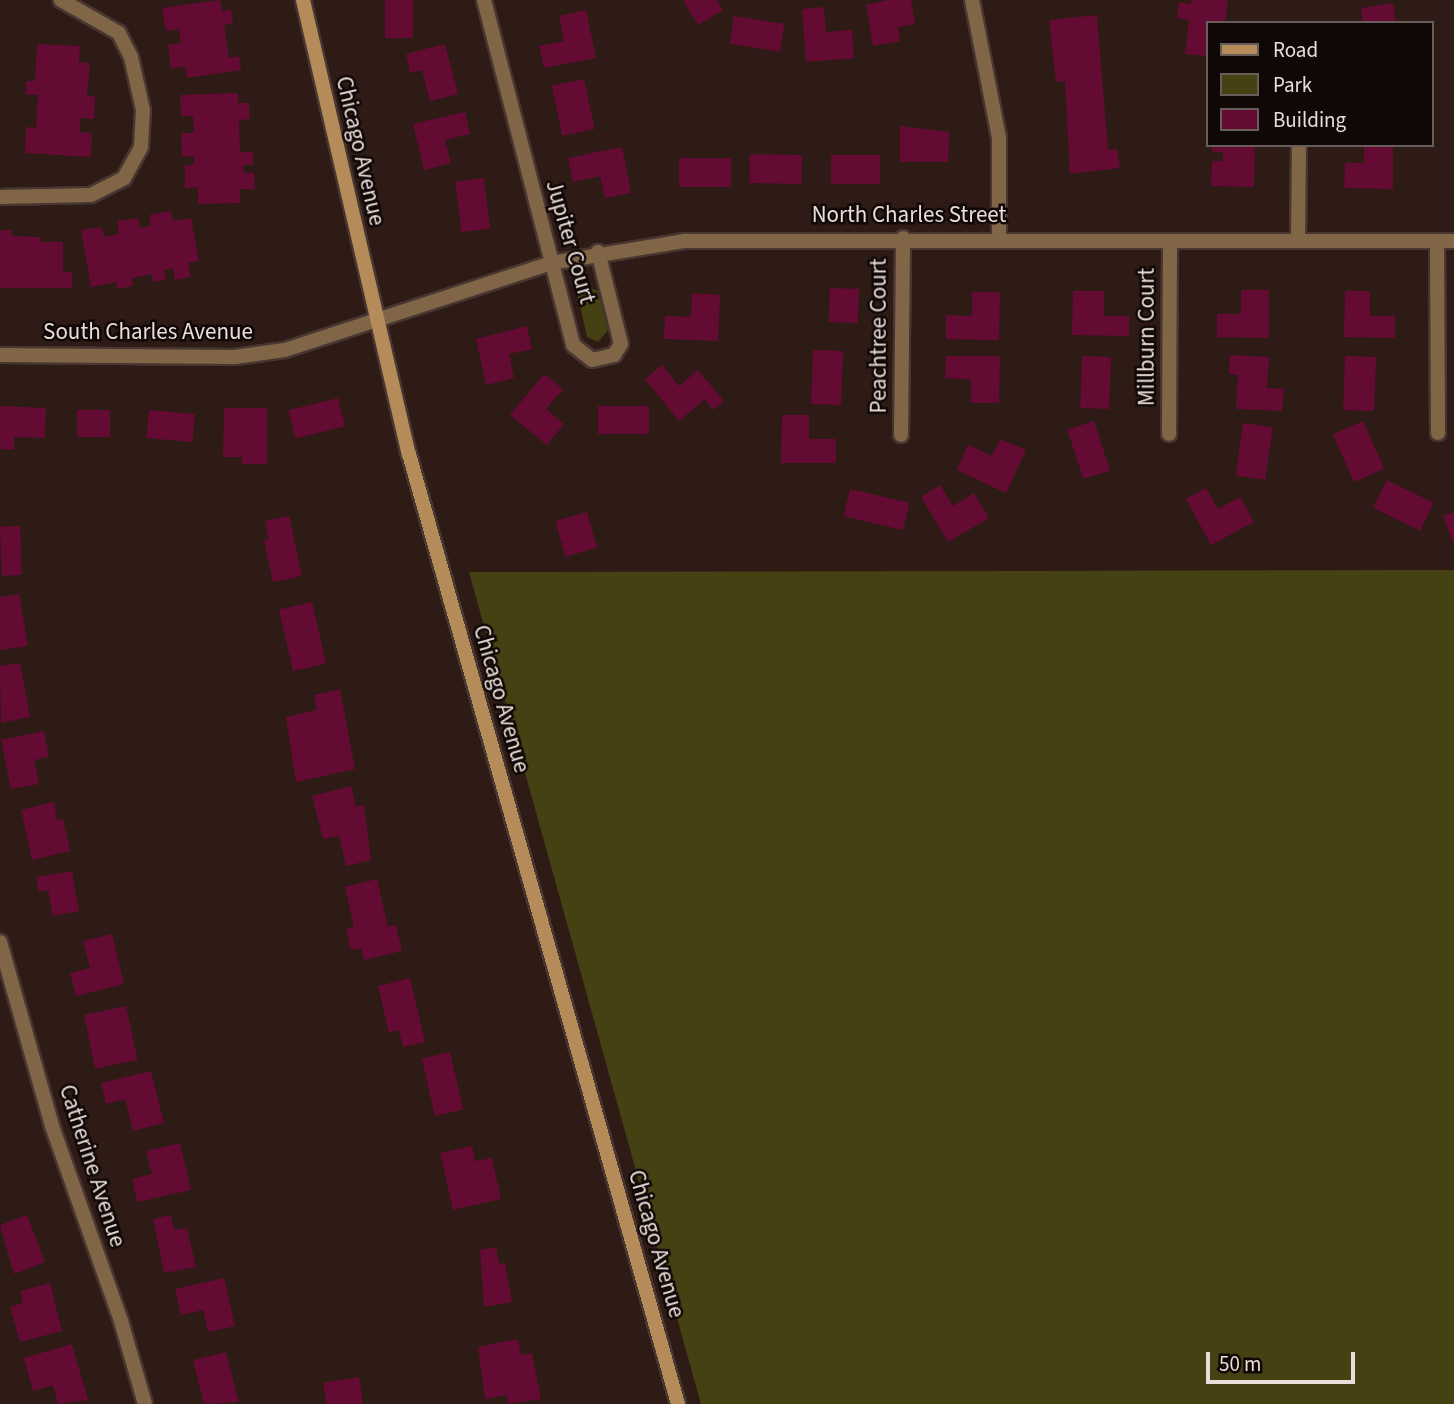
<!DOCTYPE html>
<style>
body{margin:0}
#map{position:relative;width:1454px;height:1404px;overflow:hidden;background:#2e1b16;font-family:"Source Sans 3",sans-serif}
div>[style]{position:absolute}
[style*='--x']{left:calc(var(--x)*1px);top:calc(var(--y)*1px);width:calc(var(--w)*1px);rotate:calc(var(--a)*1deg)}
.green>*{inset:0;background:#454113}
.building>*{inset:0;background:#640b33;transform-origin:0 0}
.roads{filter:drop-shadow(2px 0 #483631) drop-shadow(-2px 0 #483631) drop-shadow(0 2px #483631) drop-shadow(0 -2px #483631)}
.minor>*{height:14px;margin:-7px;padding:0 7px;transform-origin:7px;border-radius:7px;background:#806547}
.secondary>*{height:14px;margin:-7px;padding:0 7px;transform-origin:7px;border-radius:7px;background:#b68b5a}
span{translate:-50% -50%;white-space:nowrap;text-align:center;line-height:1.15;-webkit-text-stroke:5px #100806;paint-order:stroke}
.street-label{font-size:23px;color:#ebddd9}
.legend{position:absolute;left:1206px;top:21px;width:228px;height:126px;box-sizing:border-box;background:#100806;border:2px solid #685d5a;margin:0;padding:9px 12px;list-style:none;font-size:21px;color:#ebddd9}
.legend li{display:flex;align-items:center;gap:14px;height:35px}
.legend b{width:35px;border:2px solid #685d5a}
.scale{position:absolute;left:1206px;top:1352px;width:149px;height:32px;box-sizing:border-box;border:4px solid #ebddd9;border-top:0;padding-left:9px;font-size:21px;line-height:24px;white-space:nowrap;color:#ebddd9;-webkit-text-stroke:5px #100806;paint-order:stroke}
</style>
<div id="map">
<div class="green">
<div style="clip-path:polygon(586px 286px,598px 291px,608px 330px,598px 342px,587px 337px,578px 296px)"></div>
<div style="clip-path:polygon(1454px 570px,1454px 1404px,701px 1404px,469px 572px)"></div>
</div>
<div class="building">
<div style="clip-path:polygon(220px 0,222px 11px,231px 10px,233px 24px,224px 25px,229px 58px,239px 56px,241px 70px,187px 78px,185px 66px,171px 69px,168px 45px,181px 43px,179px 29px,166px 31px,162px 8px)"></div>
<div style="left:385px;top:0;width:28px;height:38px"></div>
<div style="clip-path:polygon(683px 0,717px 0,723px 10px,698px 25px)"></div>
<div style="clip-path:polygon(887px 0,911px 0,915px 24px,898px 27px,900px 41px,873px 46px,866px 5px)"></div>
<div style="clip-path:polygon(1191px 0,1228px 0,1225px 23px,1207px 23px,1207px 56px,1185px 54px,1189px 20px,1177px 18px,1179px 2px,1191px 4px)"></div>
<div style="clip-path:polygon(1393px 3px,1396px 23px,1363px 23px,1361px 8px)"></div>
<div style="clip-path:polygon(824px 7px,826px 32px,852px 30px,854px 58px,806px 62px,802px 9px)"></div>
<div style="clip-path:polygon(586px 10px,596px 58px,544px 68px,539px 46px,564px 41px,559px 16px)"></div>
<div style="clip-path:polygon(1097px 15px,1108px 150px,1117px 149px,1120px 168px,1070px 174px,1065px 81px,1056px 82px,1049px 20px)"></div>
<div style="left:734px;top:16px;width:51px;height:28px;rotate:9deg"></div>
<div style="clip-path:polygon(37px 44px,80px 46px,79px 62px,90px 63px,87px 96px,95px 96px,94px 119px,80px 118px,80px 132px,92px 133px,91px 157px,25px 153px,26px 127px,36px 128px,38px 95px,26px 94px,26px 81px,35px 81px)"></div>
<div style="clip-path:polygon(445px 44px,458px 94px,430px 101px,422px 70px,410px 73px,406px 54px)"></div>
<div style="left:584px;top:79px;width:51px;height:33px;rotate:78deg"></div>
<div style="clip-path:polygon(238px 93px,238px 103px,249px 103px,250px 119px,239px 120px,240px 152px,253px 152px,253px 165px,243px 165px,244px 173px,254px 173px,255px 189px,240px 189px,240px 203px,198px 204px,198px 187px,185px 188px,185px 165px,194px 165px,194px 156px,182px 157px,181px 133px,194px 133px,193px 116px,181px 116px,180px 95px)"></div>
<div style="clip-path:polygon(465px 112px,470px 134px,445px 140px,451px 163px,424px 170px,413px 124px)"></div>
<div style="clip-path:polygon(900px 126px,949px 132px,948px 162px,900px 162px)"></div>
<div style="clip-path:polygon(1212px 145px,1255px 145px,1254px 187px,1211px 186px,1212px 161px,1223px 161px,1223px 152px,1212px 152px)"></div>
<div style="clip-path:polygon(1364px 145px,1393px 145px,1393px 189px,1344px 188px,1345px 163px,1364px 163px)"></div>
<div style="clip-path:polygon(622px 147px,631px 193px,605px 198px,600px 176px,573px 182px,568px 158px)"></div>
<div style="left:750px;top:154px;width:52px;height:29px;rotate:1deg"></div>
<div style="left:880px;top:155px;width:29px;height:49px;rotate:90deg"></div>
<div style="left:731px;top:158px;width:29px;height:52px;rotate:90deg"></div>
<div style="left:484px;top:178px;width:51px;height:29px;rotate:83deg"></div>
<div style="clip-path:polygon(171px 211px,173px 221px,191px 218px,199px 261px,188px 263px,191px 277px,175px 280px,173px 268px,164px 270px,166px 280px,153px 282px,152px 274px,132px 278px,133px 286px,117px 289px,116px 282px,91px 287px,81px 230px,102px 227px,104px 237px,119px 234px,117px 221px,138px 218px,140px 228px,151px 226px,149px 215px)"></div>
<div style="clip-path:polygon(0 230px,12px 230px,12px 236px,41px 237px,41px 242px,63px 242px,63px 272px,72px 272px,72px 288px,0 288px)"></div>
<div style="left:830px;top:288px;width:29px;height:34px;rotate:2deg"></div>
<div style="clip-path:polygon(1241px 290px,1269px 290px,1269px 338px,1217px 337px,1217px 314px,1241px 314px)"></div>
<div style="clip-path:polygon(1073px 291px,1104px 291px,1104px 316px,1129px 316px,1129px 336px,1072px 335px)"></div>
<div style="clip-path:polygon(1345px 291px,1370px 291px,1370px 316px,1395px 316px,1395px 338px,1344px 337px)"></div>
<div style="clip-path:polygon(972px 292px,1000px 292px,999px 340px,946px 339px,946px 315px,972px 316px)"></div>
<div style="clip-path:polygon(692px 293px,720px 295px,718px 341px,664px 339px,665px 316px,691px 317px)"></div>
<div style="clip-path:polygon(527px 326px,532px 349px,509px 354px,514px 378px,486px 385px,476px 339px)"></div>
<div style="left:813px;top:350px;width:30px;height:54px;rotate:2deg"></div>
<div style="clip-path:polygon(1230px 355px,1269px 357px,1267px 388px,1284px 389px,1282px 411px,1236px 409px,1238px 375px,1229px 374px)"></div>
<div style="clip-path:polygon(946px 356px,1000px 356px,999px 403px,971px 403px,971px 379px,945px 378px)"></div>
<div style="left:1082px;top:356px;width:29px;height:52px;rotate:2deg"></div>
<div style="left:1345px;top:356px;width:31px;height:54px;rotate:2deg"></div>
<div style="clip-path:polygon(662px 365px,679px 386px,698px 370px,724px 401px,713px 410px,705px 399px,679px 421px,645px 379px)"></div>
<div style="clip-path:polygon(544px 374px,563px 389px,546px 409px,564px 424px,547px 445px,510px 415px)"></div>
<div style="left:338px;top:398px;width:29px;height:51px;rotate:76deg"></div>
<div style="clip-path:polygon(0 406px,46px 408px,45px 438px,14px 437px,14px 450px,0 449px)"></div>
<div style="left:598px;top:406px;width:51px;height:28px"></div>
<div style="clip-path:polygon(224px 408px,267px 408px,267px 464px,242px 464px,242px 457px,223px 457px)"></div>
<div style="left:77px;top:410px;width:33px;height:27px"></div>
<div style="left:149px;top:410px;width:46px;height:28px;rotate:5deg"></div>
<div style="clip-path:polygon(782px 415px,809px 415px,809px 439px,836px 439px,836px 463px,781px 463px)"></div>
<div style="left:1094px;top:421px;width:52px;height:28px;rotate:72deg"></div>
<div style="left:1363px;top:421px;width:52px;height:33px;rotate:66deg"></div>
<div style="left:1243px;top:423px;width:30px;height:53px;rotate:8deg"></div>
<div style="clip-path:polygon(1000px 439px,1026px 450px,1006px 493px,957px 470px,968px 445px,992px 456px)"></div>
<div style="left:1387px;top:480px;width:52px;height:31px;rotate:26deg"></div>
<div style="clip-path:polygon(940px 485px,953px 506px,974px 493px,989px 518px,948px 542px,921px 497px)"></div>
<div style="clip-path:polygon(1206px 488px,1218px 509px,1240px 497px,1254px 522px,1211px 545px,1186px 499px)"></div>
<div style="left:850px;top:489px;width:61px;height:28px;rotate:13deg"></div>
<div style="left:587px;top:512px;width:37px;height:33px;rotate:74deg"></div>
<div style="clip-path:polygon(1454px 512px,1454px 545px,1443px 516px)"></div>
<div style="clip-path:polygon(289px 516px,302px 576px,273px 582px,264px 540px,269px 539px,265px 521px)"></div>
<div style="left:20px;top:526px;width:49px;height:20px;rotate:88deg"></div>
<div style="clip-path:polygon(19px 594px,28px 646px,0 650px,0 597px)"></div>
<div style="left:312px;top:602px;width:63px;height:34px;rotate:77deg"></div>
<div style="clip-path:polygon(20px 663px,30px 717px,1px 723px,0 666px)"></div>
<div style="clip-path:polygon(340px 689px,355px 769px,296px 782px,286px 717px,317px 710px,314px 695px)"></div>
<div style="clip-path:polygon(44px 731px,49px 757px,34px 760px,39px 784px,11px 789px,1px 740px)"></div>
<div style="clip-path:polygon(351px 786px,356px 807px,364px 805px,371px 860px,346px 866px,339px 836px,323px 839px,312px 796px)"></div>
<div style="clip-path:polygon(54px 802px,57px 820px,63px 819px,70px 851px,32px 860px,21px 810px)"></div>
<div style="clip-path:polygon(72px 871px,79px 911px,53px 916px,48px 890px,39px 892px,36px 877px)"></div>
<div style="clip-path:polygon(377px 879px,388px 927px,396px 925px,402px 951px,364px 960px,361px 948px,351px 950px,346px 929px,354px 927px,345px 887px)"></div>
<div style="clip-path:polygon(112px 934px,124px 984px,76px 996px,70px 973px,90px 968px,83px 941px)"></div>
<div style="clip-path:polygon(410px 978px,425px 1042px,403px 1047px,399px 1030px,389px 1033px,378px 986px)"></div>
<div style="left:126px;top:1006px;width:55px;height:43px;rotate:78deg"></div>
<div style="left:450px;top:1052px;width:59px;height:29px;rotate:77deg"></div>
<div style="clip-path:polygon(151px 1071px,164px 1123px,133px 1131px,125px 1099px,106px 1104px,101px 1083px)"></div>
<div style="clip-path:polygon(180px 1143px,191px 1190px,137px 1202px,132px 1179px,152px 1174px,146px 1151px)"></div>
<div style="clip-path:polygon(472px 1146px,475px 1161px,492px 1158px,501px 1199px,453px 1210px,440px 1153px)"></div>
<div style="clip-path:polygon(27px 1215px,45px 1262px,14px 1274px,0 1225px)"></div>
<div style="clip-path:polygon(171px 1215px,174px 1230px,187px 1228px,196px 1267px,164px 1273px,153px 1219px)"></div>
<div style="clip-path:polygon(496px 1247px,499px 1264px,505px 1263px,512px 1302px,484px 1307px,480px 1250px)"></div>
<div style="clip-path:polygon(224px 1278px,235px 1326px,208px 1332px,203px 1310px,181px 1315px,175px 1289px)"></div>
<div style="clip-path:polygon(50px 1283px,62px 1331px,20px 1342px,10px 1307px,23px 1303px,20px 1291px)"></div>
<div style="clip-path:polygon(518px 1339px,521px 1355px,532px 1353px,541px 1399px,508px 1404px,507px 1395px,485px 1399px,478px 1347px)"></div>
<div style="clip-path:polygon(72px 1344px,88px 1400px,58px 1404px,53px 1385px,33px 1391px,24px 1358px)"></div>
<div style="clip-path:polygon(226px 1352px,239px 1402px,204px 1404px,193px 1360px)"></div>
<div style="clip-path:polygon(359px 1377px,363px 1404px,327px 1404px,323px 1383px)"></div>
</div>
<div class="roads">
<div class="minor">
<div style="--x:484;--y:0;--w:356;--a:75.5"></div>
<div style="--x:573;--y:345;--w:24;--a:38"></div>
<div style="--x:592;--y:360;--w:23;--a:-13"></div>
<div style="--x:614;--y:355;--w:13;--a:-58"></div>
<div style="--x:621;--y:344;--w:95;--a:-104"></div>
<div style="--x:972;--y:0;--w:140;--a:78.9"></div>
<div style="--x:999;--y:137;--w:101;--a:90"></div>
<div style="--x:0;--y:197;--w:91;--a:-1.3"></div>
<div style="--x:91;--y:195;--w:37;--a:-27"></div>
<div style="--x:124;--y:178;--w:35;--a:-61"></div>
<div style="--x:141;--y:147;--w:37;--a:-87"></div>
<div style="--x:143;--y:110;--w:54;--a:-102.8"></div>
<div style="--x:131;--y:57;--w:27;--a:-117"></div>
<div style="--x:119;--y:33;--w:67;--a:-150.4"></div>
<div style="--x:1298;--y:240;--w:95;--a:-89.4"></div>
<div style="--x:1437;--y:241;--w:192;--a:89.7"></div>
<div style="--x:0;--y:355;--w:235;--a:0.5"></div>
<div style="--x:235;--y:357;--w:50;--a:-8"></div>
<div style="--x:285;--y:350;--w:280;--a:-18.1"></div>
<div style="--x:551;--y:263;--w:135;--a:-9.4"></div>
<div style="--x:684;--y:241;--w:770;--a:0"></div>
<div style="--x:1169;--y:434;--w:193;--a:-89.7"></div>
<div style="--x:901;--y:435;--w:197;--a:-89.4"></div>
<div style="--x:0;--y:942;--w:191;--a:74.2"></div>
<div style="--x:52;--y:1126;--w:207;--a:70.5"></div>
<div style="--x:121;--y:1321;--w:86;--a:73.9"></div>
</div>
<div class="secondary">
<div style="--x:303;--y:0;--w:466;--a:76.9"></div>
<div style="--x:409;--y:454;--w:987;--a:74.19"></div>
</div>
</div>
<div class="street-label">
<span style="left:360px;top:151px;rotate:77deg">Chicago Avenue</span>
<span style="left:909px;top:215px">North Charles Street</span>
<span style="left:570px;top:242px;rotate:74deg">Jupiter Court</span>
<span style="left:148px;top:332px">South Charles Avenue</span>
<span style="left:879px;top:336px;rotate:-90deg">Peachtree Court</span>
<span style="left:1147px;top:337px;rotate:-90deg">Millburn Court</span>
<span style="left:501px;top:699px;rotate:74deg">Chicago Avenue</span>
<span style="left:92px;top:1166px;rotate:72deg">Catherine Avenue</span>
<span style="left:656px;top:1244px;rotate:74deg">Chicago Avenue</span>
</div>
<ul class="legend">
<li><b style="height:9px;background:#b68b5a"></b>Road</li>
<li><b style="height:19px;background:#454113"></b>Park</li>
<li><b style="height:19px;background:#640b33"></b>Building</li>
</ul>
<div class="scale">50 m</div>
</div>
